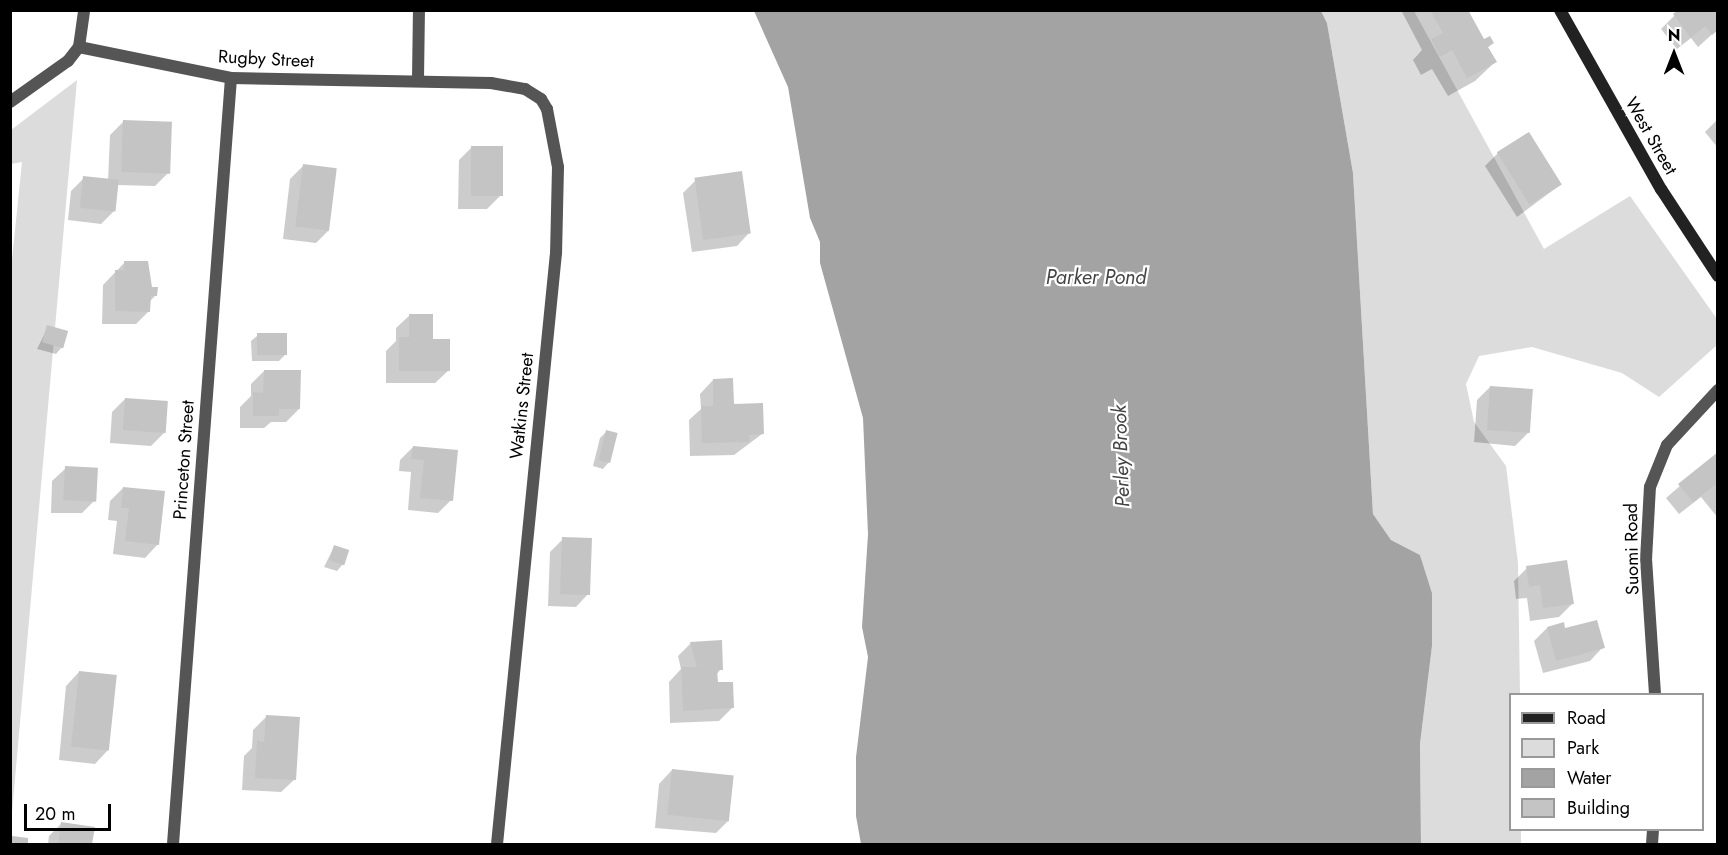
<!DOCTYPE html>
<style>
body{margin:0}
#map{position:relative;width:1728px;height:855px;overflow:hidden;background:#fff;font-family:Jost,sans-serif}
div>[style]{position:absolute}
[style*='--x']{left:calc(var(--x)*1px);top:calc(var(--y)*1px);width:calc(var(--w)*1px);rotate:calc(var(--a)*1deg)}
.green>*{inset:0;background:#dcdcdc}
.water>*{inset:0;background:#a3a3a3}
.shadow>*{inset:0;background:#0003}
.building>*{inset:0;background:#c4c4c4;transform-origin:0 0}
.street>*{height:12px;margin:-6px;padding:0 6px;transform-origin:6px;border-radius:6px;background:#555}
.secondary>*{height:12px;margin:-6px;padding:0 6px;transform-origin:6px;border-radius:6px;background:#222}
span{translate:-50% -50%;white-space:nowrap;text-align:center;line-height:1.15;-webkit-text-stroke:4.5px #fff;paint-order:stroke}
.street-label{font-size:18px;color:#000}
.water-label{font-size:20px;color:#444;font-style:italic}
.frame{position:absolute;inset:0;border:12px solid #000;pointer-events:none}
.legend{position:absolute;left:1509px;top:693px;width:195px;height:138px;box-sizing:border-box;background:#fff;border:2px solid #999;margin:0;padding:8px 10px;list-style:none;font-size:18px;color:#000}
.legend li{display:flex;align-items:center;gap:12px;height:30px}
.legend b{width:30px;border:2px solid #999}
.north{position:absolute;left:1644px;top:24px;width:60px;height:60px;-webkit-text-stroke:4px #fff;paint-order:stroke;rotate:0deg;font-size:16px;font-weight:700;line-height:24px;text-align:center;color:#000}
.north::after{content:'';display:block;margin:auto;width:21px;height:27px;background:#000;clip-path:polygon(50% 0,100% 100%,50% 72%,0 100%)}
.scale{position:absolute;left:24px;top:804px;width:87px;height:27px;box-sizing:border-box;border:3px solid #000;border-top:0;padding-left:8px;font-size:18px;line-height:21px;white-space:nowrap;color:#000;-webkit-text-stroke:4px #fff;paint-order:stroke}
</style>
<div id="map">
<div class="green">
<div style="clip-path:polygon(1321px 11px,1414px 11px,1544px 249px,1630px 196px,1717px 319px,1717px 345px,1659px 397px,1622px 373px,1532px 347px,1479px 356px,1466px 384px,1474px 422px,1506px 466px,1518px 563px,1520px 694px,1510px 694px,1510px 830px,1521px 830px,1521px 844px,1421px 844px,1420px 744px,1432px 646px,1432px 593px,1420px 555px,1391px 540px,1373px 514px,1353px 173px,1327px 23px)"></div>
<div style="clip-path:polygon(77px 80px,11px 824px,10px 279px,22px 162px,11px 164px,11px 130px)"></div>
</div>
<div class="water">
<div style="clip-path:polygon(754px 11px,1321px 11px,1327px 23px,1353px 173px,1373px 514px,1391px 540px,1420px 555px,1432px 593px,1432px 646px,1420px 744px,1421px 844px,861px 844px,856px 816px,856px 757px,868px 657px,862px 627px,868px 534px,863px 418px,820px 263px,820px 242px,810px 218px,788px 87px)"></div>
</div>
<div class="shadow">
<div style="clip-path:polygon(1401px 10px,1468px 10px,1484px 41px,1492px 43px,1487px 48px,1495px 62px,1475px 81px,1448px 96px,1432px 69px,1421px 75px,1413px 60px,1422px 50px)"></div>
<div style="clip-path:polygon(1680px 10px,1714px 10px,1718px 29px,1698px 47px,1691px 38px,1677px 49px,1661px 29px)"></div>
<div style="clip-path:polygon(1718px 119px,1718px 148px,1705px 132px)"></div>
<div style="clip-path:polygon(123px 122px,168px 173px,155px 186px,117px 185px,114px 211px,101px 224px,68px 220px,71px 191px,84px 178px,108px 181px,110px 135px)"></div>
<div style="clip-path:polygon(472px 147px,500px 196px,487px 209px,458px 209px,459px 160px)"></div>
<div style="clip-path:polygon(1498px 153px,1560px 185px,1517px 217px,1485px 166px)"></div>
<div style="clip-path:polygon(303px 166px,329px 230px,316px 243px,283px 239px,290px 179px)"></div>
<div style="clip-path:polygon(696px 180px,750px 232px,737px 246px,692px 252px,683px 193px)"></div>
<div style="clip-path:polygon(125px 262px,156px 295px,149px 302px,149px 311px,136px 324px,102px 324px,103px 285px)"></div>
<div style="clip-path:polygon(410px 315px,449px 370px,435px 383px,386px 383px,386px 351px,396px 341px,396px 328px)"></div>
<div style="clip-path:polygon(48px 327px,62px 347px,56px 354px,37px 349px)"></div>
<div style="clip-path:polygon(258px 335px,286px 354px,279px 361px,252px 361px,251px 341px)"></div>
<div style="clip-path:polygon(264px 371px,299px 409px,286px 422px,271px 422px,264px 428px,240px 428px,240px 407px,251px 396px,251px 384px)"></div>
<div style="clip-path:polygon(713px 380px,762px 434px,734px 455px,690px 456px,689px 420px,701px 409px,700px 394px)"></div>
<div style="clip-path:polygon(1490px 387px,1528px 433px,1515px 446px,1474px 442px,1477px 400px)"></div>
<div style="clip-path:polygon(125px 399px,164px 433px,151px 446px,110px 443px,112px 412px)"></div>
<div style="clip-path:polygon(606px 432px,609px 462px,603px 469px,593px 466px,600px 438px)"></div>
<div style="clip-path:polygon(413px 447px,456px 451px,451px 500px,438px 513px,408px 510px,411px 472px,399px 471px,400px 460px)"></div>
<div style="clip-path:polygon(1717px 454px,1718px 518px,1701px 497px,1679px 514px,1666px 498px)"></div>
<div style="clip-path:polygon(66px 468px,95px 500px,82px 513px,51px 513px,52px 481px)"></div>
<div style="clip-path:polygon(123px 488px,158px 544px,145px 558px,113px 554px,117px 521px,108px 520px,110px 501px)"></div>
<div style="clip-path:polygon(563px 539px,589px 593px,576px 607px,548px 606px,550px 552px)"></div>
<div style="clip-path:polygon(334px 547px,343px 564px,337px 571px,324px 567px)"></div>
<div style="clip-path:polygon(1527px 568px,1572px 604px,1559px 617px,1530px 621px,1527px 598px,1516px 599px,1514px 581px)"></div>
<div style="clip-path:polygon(1547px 628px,1603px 647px,1590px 661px,1543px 673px,1534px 641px)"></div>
<div style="clip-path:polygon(691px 643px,721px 669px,716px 675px,716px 684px,732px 708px,719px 721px,670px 723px,669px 682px,681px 669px,678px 656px)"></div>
<div style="clip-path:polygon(79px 672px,108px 750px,95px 764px,59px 760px,66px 686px)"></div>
<div style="clip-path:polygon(266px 717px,295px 779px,281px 792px,242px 790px,244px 756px,252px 748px,253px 730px)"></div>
<div style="clip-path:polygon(672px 770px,729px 820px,716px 833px,655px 828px,659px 784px)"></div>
<div style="clip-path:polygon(62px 823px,93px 828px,91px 844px,48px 844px,49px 836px)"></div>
</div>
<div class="building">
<div style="clip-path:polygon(1430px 10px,1468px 10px,1484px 39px,1490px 36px,1494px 43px,1488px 47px,1497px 62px,1467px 78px,1452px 50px,1440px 57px,1431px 39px,1443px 33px)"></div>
<div style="clip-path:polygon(1678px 10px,1716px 10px,1718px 30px,1712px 35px,1705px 26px,1691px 38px,1673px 14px)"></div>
<div style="left:123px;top:120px;width:49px;height:52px;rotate:2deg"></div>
<div style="left:1529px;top:132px;width:62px;height:38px;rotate:58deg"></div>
<div style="left:471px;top:146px;width:32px;height:50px"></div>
<div style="left:303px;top:164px;width:34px;height:63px;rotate:7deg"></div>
<div style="left:742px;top:171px;width:63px;height:48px;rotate:82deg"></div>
<div style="left:83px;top:176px;width:36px;height:32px;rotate:6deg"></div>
<div style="clip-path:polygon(124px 261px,148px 261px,152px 287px,158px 287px,157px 296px,151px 296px,150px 312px,115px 311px,115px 270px,124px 270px)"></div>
<div style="clip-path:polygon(409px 314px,433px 314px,433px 339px,450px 339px,450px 371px,399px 371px,399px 337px,409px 337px)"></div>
<div style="left:47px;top:325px;width:22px;height:18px;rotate:16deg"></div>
<div style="left:257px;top:333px;width:30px;height:22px"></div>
<div style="clip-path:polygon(264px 370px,301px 370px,300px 409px,279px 409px,279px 416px,253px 416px,253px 392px,263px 393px)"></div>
<div style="clip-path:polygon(733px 378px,734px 404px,763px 403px,764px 434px,749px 435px,749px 442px,702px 443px,701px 406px,713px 406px,713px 379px)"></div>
<div style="left:1490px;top:386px;width:43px;height:44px;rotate:4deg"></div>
<div style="left:125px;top:398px;width:43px;height:32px;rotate:4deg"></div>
<div style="left:606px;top:430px;width:12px;height:31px;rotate:14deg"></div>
<div style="clip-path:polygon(413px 446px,458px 450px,453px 501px,420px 498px,424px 460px,411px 459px)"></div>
<div style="clip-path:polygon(1718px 452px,1718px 488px,1715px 485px,1693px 502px,1678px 484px)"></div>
<div style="left:65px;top:466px;width:33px;height:34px;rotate:3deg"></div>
<div style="clip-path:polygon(123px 487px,165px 491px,159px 545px,125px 541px,129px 508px,121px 508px)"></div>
<div style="left:562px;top:537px;width:30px;height:57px;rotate:2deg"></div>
<div style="left:334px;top:545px;width:16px;height:16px;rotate:18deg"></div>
<div style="clip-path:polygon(1567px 560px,1574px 604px,1543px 608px,1540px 585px,1529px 587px,1526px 566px)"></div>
<div style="clip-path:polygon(1597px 620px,1605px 648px,1556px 661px,1547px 627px,1564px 622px,1565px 628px)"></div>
<div style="clip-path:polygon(722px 640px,723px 670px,717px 670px,718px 682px,733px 682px,734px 708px,683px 711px,681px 667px,697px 667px,690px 642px)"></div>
<div style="left:79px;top:671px;width:38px;height:76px;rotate:6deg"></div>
<div style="clip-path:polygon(266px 715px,300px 717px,296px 780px,255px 778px,257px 741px,264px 742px)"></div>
<div style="left:672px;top:769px;width:62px;height:46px;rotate:6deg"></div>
<div style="clip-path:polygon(61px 822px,95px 827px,92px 844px,58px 844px)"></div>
<div style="clip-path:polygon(12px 836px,28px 838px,28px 844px,11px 844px)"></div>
</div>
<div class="street">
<div style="--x:79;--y:47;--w:155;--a:11.5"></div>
<div style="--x:231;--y:78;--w:260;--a:1.1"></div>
<div style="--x:491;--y:83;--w:35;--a:10"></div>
<div style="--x:525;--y:89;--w:19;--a:32"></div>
<div style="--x:541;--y:99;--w:12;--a:59"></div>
<div style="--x:547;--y:109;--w:59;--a:79.3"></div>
<div style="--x:558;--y:167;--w:86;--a:91.3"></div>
<div style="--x:556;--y:253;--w:594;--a:95.7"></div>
<div style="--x:418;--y:79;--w:69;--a:-89.2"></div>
<div style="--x:10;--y:102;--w:71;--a:-35.3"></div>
<div style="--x:68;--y:61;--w:18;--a:-52"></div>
<div style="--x:79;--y:47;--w:37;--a:-82"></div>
<div style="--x:1655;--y:694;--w:134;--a:-93.8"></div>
<div style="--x:1646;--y:560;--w:73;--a:-86.9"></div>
<div style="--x:1650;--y:487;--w:45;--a:-68"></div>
<div style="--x:1667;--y:445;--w:75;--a:-47.2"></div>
<div style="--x:173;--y:844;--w:768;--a:-85.67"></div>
<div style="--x:1652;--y:844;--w:14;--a:-86"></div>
</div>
<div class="secondary">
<div style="--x:1560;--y:10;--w:206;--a:60.6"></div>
<div style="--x:1661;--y:189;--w:104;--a:56.8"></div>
</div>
<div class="street-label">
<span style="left:266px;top:59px;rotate:3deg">Rugby Street</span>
<span style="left:1651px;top:136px;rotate:60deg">West Street</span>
<span style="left:522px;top:406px;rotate:-84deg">Watkins Street</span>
<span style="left:184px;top:460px;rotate:-86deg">Princeton Street</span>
<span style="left:1632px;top:549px;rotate:-91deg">Suomi Road</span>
</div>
<div class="water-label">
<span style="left:1096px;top:277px">Parker Pond</span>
<span style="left:1121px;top:456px;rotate:-92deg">Perley Brook</span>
</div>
<div class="frame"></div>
<ul class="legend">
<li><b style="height:8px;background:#222"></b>Road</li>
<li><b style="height:16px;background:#dcdcdc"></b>Park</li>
<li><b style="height:16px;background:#a3a3a3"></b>Water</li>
<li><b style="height:16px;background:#c4c4c4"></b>Building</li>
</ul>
<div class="north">N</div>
<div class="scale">20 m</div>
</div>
